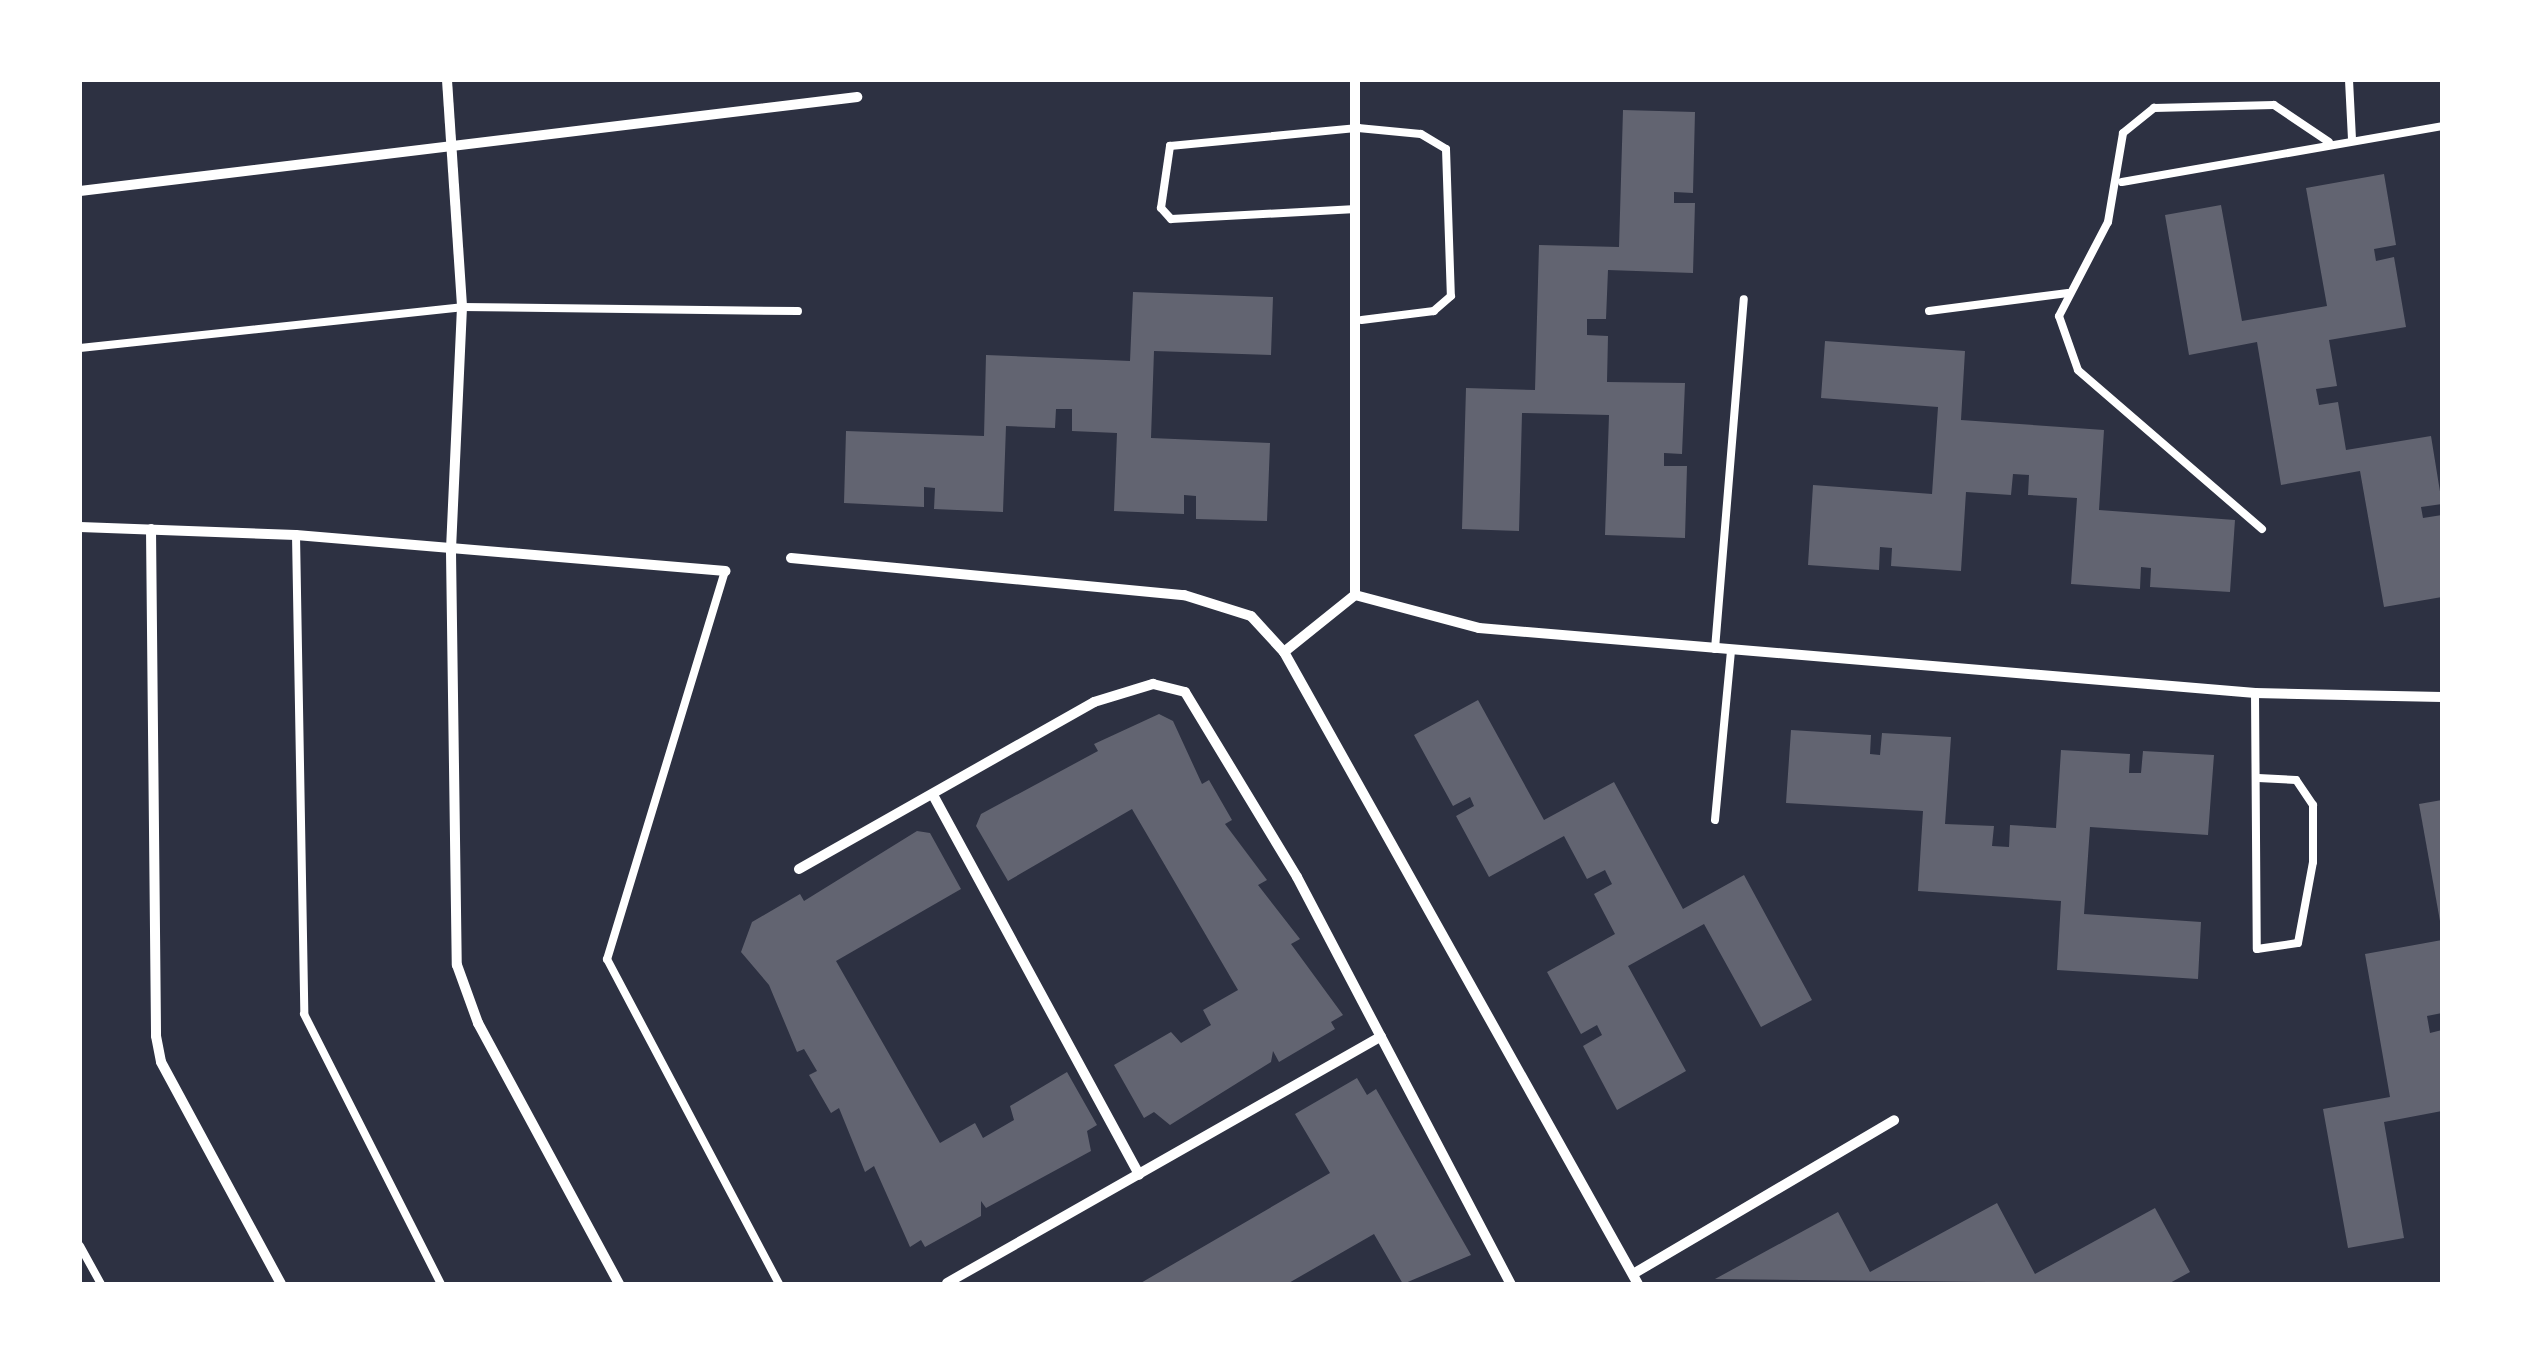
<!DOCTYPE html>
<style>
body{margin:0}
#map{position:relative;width:2522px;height:1364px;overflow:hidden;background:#2d3142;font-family:Commissioner,sans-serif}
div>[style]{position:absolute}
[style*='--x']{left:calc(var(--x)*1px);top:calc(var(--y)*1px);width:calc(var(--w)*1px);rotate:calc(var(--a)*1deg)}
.building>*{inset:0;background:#626471}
.service>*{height:8px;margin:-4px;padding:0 4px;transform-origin:4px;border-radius:4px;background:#fff}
.minor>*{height:10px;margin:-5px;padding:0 5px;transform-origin:5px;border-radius:5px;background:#fff}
span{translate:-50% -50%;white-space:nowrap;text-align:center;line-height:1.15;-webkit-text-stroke:10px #fff;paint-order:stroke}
.frame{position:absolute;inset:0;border:82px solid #fff;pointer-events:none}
</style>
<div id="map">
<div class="building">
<div style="clip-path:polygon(1623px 110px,1695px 112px,1693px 193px,1674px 192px,1674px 203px,1695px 203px,1693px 273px,1608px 270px,1606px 319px,1587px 319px,1587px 335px,1608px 336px,1607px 382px,1685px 383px,1682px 454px,1664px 453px,1664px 466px,1687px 466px,1685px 538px,1605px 535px,1609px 415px,1522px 413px,1519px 531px,1462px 529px,1466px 388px,1535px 390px,1539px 245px,1619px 247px)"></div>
<div style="clip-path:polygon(2384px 174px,2396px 245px,2374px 249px,2376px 261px,2394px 257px,2406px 327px,2329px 340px,2337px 386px,2316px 389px,2319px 405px,2338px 402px,2346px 450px,2431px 436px,2442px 504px,2421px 507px,2423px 518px,2442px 515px,2442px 597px,2384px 607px,2360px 471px,2281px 485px,2257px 342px,2189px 355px,2165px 215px,2221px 205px,2242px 321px,2327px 306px,2306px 188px)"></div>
<div style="clip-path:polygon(1133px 292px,1273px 297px,1271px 355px,1154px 351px,1151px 438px,1270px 443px,1267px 521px,1196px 519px,1196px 496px,1184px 495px,1184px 514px,1114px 511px,1117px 433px,1072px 431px,1072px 409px,1056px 409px,1055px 428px,1006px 426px,1003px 512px,934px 509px,935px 488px,924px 487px,924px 507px,844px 503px,846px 431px,984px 436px,986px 355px,1130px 361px)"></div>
<div style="clip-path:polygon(1825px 341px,1965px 351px,1961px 420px,2104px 430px,2099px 510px,2235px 520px,2230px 592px,2150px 587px,2151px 568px,2141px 567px,2140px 589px,2071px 584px,2077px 498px,2028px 495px,2029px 475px,2013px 474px,2011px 495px,1966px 492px,1961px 571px,1891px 566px,1892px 548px,1880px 547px,1879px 570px,1808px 565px,1813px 485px,1932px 494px,1938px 407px,1821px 398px)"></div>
<div style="clip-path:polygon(1478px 700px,1544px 820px,1614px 782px,1683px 909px,1744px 875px,1812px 1000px,1761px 1027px,1704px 924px,1628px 966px,1686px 1071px,1617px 1110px,1583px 1046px,1602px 1035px,1597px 1025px,1581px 1034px,1547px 972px,1615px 934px,1594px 894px,1612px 884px,1605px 870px,1587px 879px,1564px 836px,1489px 877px,1456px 816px,1474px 806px,1470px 797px,1453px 806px,1414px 735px)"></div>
<div style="clip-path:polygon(1159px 714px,1173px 721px,1202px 784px,1209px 780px,1232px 820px,1225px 824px,1267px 880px,1258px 885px,1300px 939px,1291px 944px,1343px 1015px,1331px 1022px,1335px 1029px,1279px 1062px,1273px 1051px,1271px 1062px,1170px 1125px,1154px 1112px,1144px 1118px,1114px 1065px,1171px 1032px,1181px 1043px,1211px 1025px,1203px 1010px,1238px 990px,1132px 809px,1008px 881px,976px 826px,981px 814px,1098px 751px,1094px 744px)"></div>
<div style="clip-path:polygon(1791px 730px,1871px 735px,1870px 754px,1880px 755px,1882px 733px,1951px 737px,1945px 824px,1994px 826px,1992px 846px,2009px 847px,2010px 825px,2056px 828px,2061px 750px,2130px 754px,2129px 773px,2141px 773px,2143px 751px,2214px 755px,2208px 835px,2090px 827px,2084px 914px,2201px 922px,2198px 979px,2057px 970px,2061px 901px,1918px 891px,1923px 811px,1786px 803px)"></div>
<div style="clip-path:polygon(2442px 800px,2442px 921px,2440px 921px,2419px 804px)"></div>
<div style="clip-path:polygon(917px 831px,930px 833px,961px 889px,836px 961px,940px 1143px,975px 1123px,983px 1138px,1014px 1120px,1010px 1106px,1067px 1072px,1097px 1125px,1087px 1131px,1091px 1151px,986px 1208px,981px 1201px,981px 1216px,925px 1247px,921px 1240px,910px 1247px,874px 1166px,865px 1172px,839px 1108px,831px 1113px,809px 1075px,817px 1071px,804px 1049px,797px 1052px,769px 985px,741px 952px,752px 922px,800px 894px,804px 901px)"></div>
<div style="clip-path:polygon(2442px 940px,2442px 1013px,2427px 1016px,2430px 1033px,2442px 1030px,2442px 1111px,2384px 1122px,2404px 1238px,2348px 1248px,2323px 1109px,2390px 1097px,2365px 954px)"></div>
<div style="clip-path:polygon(1357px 1078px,1367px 1095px,1376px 1089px,1471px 1255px,1403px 1284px,1374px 1234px,1287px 1284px,1139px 1284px,1330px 1173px,1295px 1114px)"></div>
<div style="clip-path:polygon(1997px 1203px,2035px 1274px,2155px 1208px,2190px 1272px,2168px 1284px,1715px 1279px,1838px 1212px,1870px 1272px)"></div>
</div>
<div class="service">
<div style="--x:2349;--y:80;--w:59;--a:87.1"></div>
<div style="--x:2122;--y:182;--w:325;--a:-9.9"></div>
<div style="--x:1356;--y:209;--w:185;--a:176.9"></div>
<div style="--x:1171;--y:219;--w:15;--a:-132"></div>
<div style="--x:1161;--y:208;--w:63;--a:-81.7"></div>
<div style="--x:1170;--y:146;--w:189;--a:-5.5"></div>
<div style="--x:1358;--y:128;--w:63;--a:5.4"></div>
<div style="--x:1421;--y:134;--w:29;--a:31"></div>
<div style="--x:1446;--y:149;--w:147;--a:88.1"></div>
<div style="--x:1451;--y:296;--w:23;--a:139"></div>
<div style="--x:1434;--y:311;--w:73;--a:172.9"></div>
<div style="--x:1929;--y:311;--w:140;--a:-7.4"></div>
<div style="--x:80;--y:348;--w:384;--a:-6.1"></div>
<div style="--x:462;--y:307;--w:336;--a:0.7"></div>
<div style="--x:2262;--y:529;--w:243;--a:-139.2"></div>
<div style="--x:2078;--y:370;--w:57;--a:-109.4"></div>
<div style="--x:2059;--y:316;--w:106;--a:-62.5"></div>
<div style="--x:2108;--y:222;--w:90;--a:-80.4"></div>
<div style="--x:2123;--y:133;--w:40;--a:-39"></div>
<div style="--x:2154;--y:108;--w:120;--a:-1.4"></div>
<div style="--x:2274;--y:105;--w:66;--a:33.9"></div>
<div style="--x:296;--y:535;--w:479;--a:89"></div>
<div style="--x:304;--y:1014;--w:303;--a:63.1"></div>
<div style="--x:725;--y:571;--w:406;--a:106.9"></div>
<div style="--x:607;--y:959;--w:368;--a:62.1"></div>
<div style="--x:1715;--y:649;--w:351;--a:-85.3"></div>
<div style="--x:2255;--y:693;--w:256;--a:89.6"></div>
<div style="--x:2257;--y:949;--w:41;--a:-8.3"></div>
<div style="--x:2298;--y:943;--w:82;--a:-79.5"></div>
<div style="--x:2313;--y:862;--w:57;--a:-90"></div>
<div style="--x:2313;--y:805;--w:30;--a:-124"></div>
<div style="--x:2296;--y:780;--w:38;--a:-177"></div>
<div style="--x:1715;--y:820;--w:171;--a:-84.6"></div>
<div style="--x:80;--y:1246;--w:43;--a:61.1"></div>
</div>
<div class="minor">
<div style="--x:447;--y:80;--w:227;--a:86.2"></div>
<div style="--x:462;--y:307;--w:245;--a:92.6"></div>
<div style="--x:451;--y:552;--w:413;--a:89.2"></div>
<div style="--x:457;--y:965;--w:62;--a:70.1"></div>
<div style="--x:478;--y:1023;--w:297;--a:61.6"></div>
<div style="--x:80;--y:191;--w:783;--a:-6.9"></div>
<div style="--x:80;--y:527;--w:216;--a:2.1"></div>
<div style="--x:296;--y:535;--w:431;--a:4.8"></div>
<div style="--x:151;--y:529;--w:507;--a:89.43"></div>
<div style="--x:156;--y:1036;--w:26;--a:79"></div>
<div style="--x:161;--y:1062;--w:252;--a:61.6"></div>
<div style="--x:791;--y:558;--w:395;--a:5.4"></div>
<div style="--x:1184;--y:595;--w:70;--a:17.4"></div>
<div style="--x:1251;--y:616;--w:49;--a:47.5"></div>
<div style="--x:1284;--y:652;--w:724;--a:60.75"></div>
<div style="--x:1355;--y:595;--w:128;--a:14.9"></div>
<div style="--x:1479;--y:628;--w:779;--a:4.79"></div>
<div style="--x:2255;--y:693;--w:187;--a:1.2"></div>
<div style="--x:1284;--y:652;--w:91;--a:-38.8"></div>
<div style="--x:1355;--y:595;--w:515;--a:-90"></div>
<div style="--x:933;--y:795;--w:432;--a:61.5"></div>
<div style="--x:799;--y:869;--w:339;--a:-29.5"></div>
<div style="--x:1094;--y:702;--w:62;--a:-17"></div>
<div style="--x:1153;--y:684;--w:33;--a:14"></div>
<div style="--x:1185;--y:692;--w:216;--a:58.8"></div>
<div style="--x:1297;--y:877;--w:460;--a:62.3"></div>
<div style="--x:1633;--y:1274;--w:303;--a:-30.5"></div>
<div style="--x:947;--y:1283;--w:499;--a:-29.6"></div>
</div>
<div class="frame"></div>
</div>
